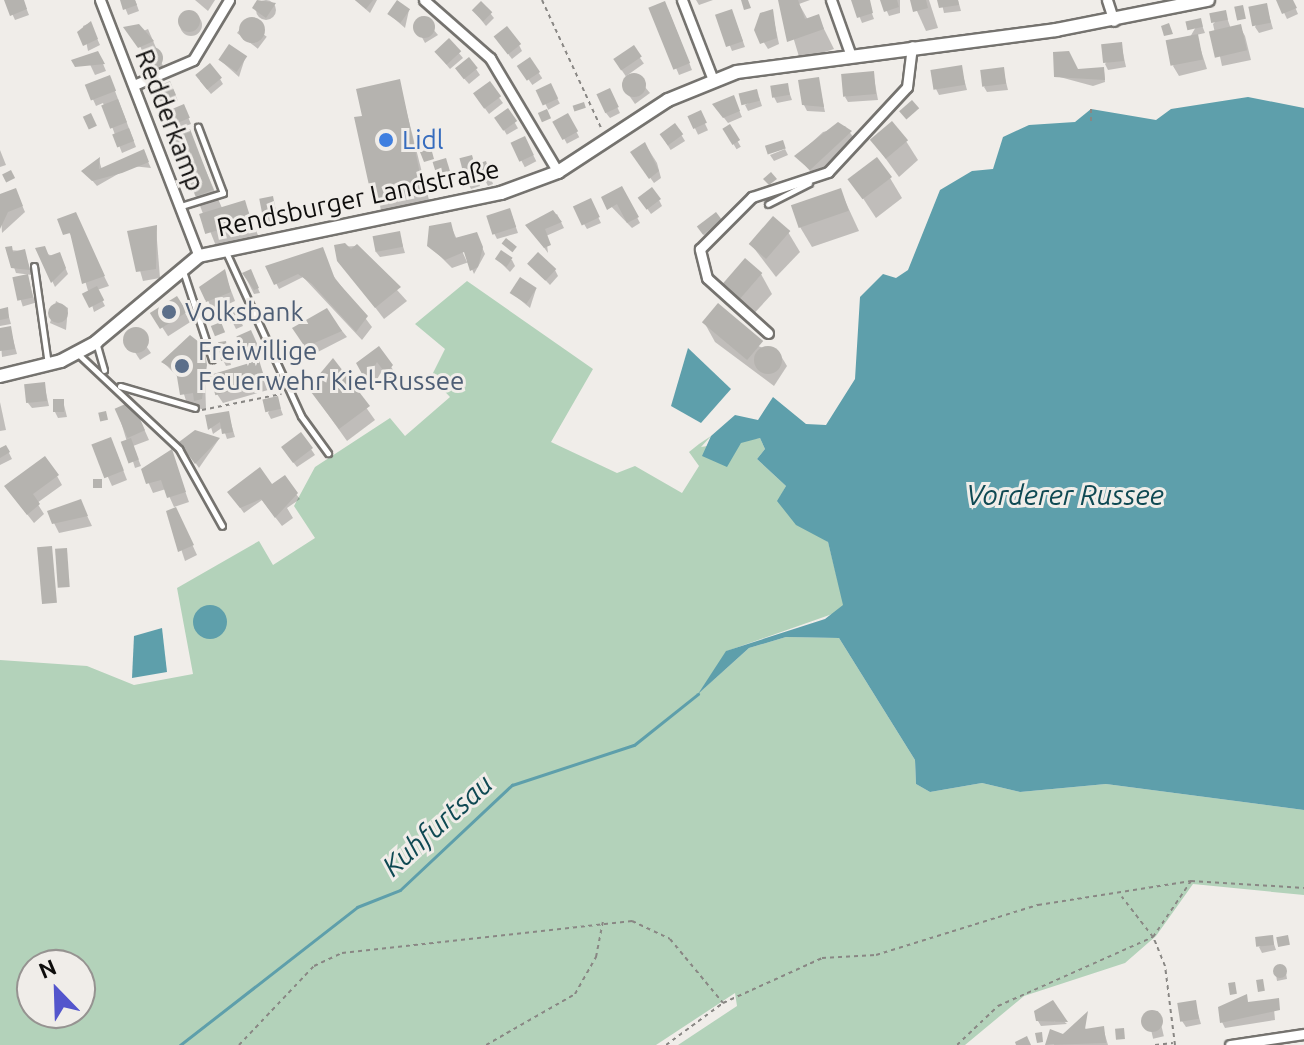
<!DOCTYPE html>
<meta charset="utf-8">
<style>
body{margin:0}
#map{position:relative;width:1304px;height:1045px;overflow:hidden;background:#f0ede9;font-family:Ubuntu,sans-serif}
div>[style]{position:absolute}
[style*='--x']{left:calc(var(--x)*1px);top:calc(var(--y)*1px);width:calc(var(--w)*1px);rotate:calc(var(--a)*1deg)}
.green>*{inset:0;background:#b3d2ba}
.water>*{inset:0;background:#5e9fab}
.round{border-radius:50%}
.shadow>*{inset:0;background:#0003;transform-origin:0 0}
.stream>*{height:3px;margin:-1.5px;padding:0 1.5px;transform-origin:1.5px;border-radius:1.5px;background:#5e9fab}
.building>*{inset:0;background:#b5b3af;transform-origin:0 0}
.path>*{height:2px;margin-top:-1px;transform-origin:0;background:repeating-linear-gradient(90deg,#898784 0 4px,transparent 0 8px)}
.roads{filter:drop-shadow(2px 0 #75736f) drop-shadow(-2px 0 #75736f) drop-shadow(0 2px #75736f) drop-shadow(0 -2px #75736f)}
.service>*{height:5px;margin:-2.5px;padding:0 2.5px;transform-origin:2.5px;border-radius:2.5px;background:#fff}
.minor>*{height:9px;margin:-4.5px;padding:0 4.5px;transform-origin:4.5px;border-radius:4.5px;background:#fff}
.tertiary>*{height:12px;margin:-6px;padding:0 6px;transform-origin:6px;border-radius:6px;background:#fff}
.dots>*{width:22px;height:22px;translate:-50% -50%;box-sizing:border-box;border:4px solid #f0ede9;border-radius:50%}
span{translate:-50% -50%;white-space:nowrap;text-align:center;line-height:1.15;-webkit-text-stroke:6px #f0ede9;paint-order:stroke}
.street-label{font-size:26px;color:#0e0d0c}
.shop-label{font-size:26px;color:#366cbe}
.left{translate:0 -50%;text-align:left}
.service-label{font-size:26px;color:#4e5e75}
.water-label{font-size:28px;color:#0f4953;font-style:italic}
.north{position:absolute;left:16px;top:949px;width:80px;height:80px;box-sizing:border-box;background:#f0ede9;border:2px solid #969391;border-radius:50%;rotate:337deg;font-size:22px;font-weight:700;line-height:32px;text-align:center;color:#0e0d0c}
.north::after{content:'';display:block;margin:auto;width:28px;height:36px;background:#5355cc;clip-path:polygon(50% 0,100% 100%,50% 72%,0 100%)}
</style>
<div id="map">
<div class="green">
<div style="clip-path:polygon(evenodd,467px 281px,593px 369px,551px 442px,617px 473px,635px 466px,682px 493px,699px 466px,689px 452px,699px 444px,711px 436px,701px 447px,760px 438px,765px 449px,757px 459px,786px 486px,778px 501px,828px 542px,844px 605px,838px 612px,727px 651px,700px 692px,749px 648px,786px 637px,839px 638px,915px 760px,916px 784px,930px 792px,982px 783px,1020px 792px,1106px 784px,1304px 810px,1304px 895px,1193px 884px,1156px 936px,1125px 963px,1024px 996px,965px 1045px,678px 1045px,737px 1006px,735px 993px,656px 1045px,0 1045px,0 660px,87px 666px,134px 685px,193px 674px,177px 588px,259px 541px,273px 565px,315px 538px,294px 506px,315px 467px,390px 418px,405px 436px,450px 397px,431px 377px,445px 349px,415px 324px,467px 281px,32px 965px,80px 965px,80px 1013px,32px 1013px,32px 965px)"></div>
</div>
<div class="water">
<div style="clip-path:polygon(1248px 97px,1304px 108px,1304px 810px,1106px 784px,1020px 792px,982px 783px,930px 792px,916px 784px,915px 760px,839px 638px,786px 637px,749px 648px,698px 694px,726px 651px,825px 619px,843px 605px,828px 542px,796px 525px,777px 501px,786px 486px,757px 459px,765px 449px,760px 438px,741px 443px,727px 467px,702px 456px,711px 436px,735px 415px,758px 420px,773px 397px,806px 424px,826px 425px,855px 379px,860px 297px,883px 274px,896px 278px,908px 270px,940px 190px,972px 171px,993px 169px,1003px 137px,1029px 125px,1075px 122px,1091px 109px,1156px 120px,1171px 109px)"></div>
<div style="clip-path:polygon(688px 348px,731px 389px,701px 423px,671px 406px)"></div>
<div class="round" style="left:193px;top:605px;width:34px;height:34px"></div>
<div style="clip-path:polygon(162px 628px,167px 672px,132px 678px,134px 636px)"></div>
</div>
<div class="shadow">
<div class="round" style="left:256px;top:0;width:20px;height:20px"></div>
<div style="clip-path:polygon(6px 0,23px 0,29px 15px,15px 20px)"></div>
<div style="clip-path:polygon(122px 0,135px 0,139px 11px,128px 15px)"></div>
<div style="clip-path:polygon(195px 0,215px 0,208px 11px)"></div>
<div style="clip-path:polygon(377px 0,370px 13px,355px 0)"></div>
<div style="clip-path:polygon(696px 0,713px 0,699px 5px)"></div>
<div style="clip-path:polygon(782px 0,810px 0,799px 4px,808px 20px,818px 17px,834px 49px,800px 60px)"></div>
<div style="clip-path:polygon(853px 0,867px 0,874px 19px,862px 23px)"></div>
<div style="clip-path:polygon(882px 0,900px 0,900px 13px,889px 16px)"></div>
<div style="clip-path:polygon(912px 0,929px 0,938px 28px,926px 31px)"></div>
<div style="clip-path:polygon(941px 0,958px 0,961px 11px,944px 13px)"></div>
<div style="clip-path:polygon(1278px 0,1292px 0,1298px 14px,1287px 19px)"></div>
<div style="clip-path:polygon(1266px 5px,1273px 29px,1259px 33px,1255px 27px)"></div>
<div style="clip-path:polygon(651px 9px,668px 9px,692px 70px,679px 75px)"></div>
<div style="clip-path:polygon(409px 10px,405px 28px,390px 15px)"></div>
<div style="clip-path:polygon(474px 11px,490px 13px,494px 18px,486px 26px)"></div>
<div style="clip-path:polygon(772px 12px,779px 44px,768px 49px,756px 30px)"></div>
<div style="clip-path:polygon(1225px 12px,1231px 29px,1240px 27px,1245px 36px,1251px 60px,1222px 66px,1213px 24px)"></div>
<div class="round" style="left:180px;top:14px;width:22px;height:22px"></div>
<div style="clip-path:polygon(422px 16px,438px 35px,425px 43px,415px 24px)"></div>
<div style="clip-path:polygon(718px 16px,734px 17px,745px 47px,732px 51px)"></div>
<div style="clip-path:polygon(1200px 20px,1205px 33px,1196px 35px,1207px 69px,1179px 76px,1173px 66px)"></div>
<div style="left:246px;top:21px;width:26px;height:15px;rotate:37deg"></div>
<div style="clip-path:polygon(90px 23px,100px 45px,88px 51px,83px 26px)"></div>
<div style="left:148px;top:29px;width:21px;height:14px;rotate:67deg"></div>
<div style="clip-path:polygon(449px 41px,463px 58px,450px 69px,440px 57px)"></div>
<div style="clip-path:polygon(500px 43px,519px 45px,522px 51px,512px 59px)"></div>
<div style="clip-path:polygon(1121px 44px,1126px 67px,1108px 70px,1105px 64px)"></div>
<div style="left:633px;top:48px;width:19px;height:22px;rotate:55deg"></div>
<div style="left:157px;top:53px;width:19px;height:15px;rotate:65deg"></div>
<div style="clip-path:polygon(87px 58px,101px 59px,106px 71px,95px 75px)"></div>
<div style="clip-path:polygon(245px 58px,239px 77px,220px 60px)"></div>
<div style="left:530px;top:60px;width:22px;height:12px;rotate:56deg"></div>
<div style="clip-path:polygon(961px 68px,967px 90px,939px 95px,936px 89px)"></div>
<div style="clip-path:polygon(476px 69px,480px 75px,469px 84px,461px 75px)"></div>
<div style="clip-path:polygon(1003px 70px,1008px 90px,987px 92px,984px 87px)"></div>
<div style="clip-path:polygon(1077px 71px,1104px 71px,1105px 82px,1093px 86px,1056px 76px)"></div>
<div style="clip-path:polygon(873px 73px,878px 100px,848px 102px,845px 97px)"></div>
<div style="clip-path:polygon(634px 74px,650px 93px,635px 104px,622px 85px)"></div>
<div style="clip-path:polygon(220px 79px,223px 84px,211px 94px,200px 81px)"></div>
<div style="clip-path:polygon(818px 79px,825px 112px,807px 111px,804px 105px)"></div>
<div style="clip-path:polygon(399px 82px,429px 200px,381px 211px,364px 117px)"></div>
<div style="clip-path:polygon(112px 83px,136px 147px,122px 153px,103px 103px,96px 106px,87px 86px)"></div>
<div style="clip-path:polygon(489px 84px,503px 103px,489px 114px,479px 100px)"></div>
<div style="left:550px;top:85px;width:21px;height:13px;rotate:62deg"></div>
<div style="clip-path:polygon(787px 86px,792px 100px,777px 103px,774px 97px)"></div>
<div style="clip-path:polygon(173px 89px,178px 101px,165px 106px,162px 101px)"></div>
<div style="clip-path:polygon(612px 96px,620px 113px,610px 118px,606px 113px)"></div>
<div style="clip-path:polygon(759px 97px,762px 106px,748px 111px,745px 105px)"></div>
<div style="clip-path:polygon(736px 103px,742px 117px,728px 123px,718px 110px)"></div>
<div style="left:508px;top:111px;width:20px;height:13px;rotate:60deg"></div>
<div style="clip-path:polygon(167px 112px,186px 112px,191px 124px,175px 130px)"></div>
<div style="left:700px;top:113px;width:19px;height:11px;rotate:65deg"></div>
<div style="left:568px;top:116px;width:24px;height:14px;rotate:62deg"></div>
<div style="left:675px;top:125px;width:19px;height:17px;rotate:58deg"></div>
<div style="clip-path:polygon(845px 126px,854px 138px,816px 178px,797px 156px,823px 132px)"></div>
<div style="left:729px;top:127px;width:23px;height:5px;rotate:59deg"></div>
<div style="clip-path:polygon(189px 132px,222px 208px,244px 202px,260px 240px,218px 251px,196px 196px)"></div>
<div style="left:525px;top:139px;width:25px;height:13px;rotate:63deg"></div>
<div style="clip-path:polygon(872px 140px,906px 141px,918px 160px,899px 177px)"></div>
<div style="clip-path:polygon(645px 144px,657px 163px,661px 178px,654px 183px,636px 158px)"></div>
<div style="clip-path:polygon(785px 149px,788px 155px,774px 161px,770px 155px)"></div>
<div style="clip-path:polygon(0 150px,6px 165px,0 167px)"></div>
<div style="clip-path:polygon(143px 151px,151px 168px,132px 166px,97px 186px,84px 171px,99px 160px,102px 170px)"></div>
<div style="clip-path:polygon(474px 163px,480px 186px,471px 189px,468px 183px)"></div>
<div style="clip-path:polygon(486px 163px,493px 184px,488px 186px,485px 180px)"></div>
<div style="clip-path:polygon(448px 166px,451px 177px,443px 180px,439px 174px)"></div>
<div style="clip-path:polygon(890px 178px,902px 198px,876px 218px,851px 180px)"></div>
<div style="clip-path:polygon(622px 188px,640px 223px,632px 228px,603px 198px)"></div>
<div style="clip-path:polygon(840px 190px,859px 231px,812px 247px,800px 227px)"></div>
<div style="clip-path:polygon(0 196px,18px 196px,25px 212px,2px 233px)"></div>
<div style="clip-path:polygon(272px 198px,280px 222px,269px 224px,264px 214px)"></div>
<div style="clip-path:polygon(659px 200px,662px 206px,651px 214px,644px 204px)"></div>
<div style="clip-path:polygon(593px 206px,601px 223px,587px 229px,584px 224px)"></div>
<div style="clip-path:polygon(557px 214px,564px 228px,546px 236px,548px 253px,528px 226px)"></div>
<div style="left:716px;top:214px;width:11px;height:22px;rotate:56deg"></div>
<div style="clip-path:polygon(512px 216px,518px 233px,497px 239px,494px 233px)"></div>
<div style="clip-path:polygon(60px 220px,84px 236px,109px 286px,97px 290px,105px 306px,94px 312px,73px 238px)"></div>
<div style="clip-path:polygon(450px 224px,467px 262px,479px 240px,485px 254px,474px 274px,469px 262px,452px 268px,429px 245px)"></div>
<div style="clip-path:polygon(156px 228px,160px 278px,143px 281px,129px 232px)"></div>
<div style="clip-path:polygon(788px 232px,800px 252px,776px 277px,750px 243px)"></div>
<div style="clip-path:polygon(399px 233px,405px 253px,380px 257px,376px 252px)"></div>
<div style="clip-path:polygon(357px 246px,407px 301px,384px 319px,339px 260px,336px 247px)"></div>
<div style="clip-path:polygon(8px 250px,24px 251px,32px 275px,16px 273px)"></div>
<div style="clip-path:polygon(38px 250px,62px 260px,68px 274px,55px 287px)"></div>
<div style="clip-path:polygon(497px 259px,512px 260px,515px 266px,510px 272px)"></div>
<div style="clip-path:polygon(530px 264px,555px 270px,558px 276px,550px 285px)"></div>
<div style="clip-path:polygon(326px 266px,372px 327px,362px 340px,303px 277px,279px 289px,268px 267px)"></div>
<div style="clip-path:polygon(224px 272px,235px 301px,213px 311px,202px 288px)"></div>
<div style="clip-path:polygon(244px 274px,253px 277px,260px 293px,254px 294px)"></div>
<div style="clip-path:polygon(761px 274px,772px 294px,749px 319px,722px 286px)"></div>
<div style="left:27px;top:276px;width:28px;height:13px;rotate:73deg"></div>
<div style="clip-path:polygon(536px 289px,530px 308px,512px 293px)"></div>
<div style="left:176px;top:299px;width:27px;height:27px;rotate:57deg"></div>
<div style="clip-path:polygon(56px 301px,68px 308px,66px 330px,50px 323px)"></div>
<div style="clip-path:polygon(7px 310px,11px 324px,0 326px,0 311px)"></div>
<div style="clip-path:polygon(326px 311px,347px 337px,312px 355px,300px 338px)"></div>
<div style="clip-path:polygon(237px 312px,243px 326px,236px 329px,233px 323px)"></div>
<div style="clip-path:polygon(704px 322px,781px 356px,787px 366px,774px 386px,715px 342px)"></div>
<div style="clip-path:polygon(10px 328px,17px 354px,2px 357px,0 330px)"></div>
<div style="clip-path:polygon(135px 330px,151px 353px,140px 360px,127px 340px)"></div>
<div style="clip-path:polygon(253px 338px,259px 352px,249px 357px,245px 351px)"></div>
<div style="clip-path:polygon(225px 343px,231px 365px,226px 366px,223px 360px)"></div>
<div style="clip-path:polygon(379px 348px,397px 376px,392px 382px,383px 369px,372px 388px,358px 363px)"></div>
<div style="clip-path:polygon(204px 349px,206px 409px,201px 409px,187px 404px,179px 378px,163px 362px)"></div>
<div style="clip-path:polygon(333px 361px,375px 420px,347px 441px,310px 389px)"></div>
<div style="clip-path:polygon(258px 362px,268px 390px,223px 403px,217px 394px)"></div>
<div style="clip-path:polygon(44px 384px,49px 406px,32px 408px,28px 403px)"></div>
<div style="clip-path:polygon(277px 399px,283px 415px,271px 419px,268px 413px)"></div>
<div style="clip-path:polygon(63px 401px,67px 417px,58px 418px,55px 412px)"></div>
<div style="clip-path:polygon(0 402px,6px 430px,0 431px)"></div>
<div style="clip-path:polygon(117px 409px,137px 413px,149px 440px,133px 446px,141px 466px,135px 468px)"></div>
<div style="clip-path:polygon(228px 413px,235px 437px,227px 439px,223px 427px,213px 434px,208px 417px)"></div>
<div style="clip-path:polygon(219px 439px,199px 468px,185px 448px)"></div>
<div style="clip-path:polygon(94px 446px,115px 449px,127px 480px,112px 486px)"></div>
<div style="clip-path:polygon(6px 447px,12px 459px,0 465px,0 450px)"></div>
<div style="clip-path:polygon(311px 449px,315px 455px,297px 467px,286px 453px)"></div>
<div style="clip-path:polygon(171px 452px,189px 502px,174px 507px,166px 489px,153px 493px,143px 470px)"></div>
<div style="clip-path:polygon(57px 476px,62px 485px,37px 503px,44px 514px,34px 523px,12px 495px)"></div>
<div style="clip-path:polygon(296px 494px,300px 499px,287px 508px,293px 518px,282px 526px,262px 500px,244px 513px,233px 498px)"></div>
<div style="clip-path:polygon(80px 501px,92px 526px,59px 533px,54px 523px)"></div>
<div style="clip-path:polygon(169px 512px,180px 518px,197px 555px,185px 561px)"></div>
<div style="clip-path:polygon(1272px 938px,1276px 950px,1262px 953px,1259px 947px)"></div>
<div style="clip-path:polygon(1275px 967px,1285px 967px,1287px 979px,1277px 981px)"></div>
<div style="clip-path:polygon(1195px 1003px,1201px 1024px,1186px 1027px,1182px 1021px)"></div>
<div style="clip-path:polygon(1248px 1004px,1274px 1009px,1275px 1020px,1225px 1028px,1222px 1022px)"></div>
<div style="clip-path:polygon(1051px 1011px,1055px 1022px,1055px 1013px,1067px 1024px,1041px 1026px,1038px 1021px)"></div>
<div style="left:1158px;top:1011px;width:26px;height:11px;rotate:77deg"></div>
<div style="clip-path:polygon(1082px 1020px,1086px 1030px,1103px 1028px,1108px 1045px,1054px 1045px,1053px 1033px,1059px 1037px)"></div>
</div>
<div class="stream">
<div style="--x:180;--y:1045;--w:224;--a:-37.9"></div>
<div style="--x:357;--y:907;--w:46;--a:-21.6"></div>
<div style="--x:400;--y:890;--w:154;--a:-43.2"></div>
<div style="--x:512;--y:785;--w:128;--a:-18.2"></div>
<div style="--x:634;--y:745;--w:82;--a:-38.6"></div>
</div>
<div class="building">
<div style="clip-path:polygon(4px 0,24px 0,27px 9px,10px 16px)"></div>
<div style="clip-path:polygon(120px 0,135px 0,137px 5px,123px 10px)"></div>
<div style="clip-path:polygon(257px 0,276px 3px,266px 18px,252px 8px)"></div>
<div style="clip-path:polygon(355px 0,373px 0,366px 9px)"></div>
<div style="left:397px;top:0;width:16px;height:17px;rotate:35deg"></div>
<div style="clip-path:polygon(741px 0,748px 0,751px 8px,744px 10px)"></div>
<div style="clip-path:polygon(778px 0,798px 0,805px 19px,819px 14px,824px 29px,787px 42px)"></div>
<div style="clip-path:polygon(851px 0,870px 0,873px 13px,857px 18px)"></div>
<div style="clip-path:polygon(880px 0,897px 0,899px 7px,884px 12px)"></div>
<div style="clip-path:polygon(910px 0,926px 0,928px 8px,913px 12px)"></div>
<div style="clip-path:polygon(937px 0,958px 0,959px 5px,939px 8px)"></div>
<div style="clip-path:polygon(1276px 0,1293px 0,1297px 8px,1282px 14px)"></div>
<div style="left:481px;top:1px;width:16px;height:13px;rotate:45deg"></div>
<div style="left:665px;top:1px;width:67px;height:18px;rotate:68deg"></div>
<div style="left:1267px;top:3px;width:20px;height:19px;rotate:79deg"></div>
<div style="left:1243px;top:5px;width:14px;height:9px;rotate:78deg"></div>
<div style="left:732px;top:9px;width:34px;height:18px;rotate:71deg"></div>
<div style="clip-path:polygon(773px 9px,777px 38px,760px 44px,754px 30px,760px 13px)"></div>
<div class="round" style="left:178px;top:10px;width:22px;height:22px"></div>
<div style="left:1226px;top:10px;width:10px;height:17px;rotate:79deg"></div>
<div class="round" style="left:413px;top:16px;width:22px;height:22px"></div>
<div class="round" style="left:239px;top:17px;width:26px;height:26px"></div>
<div style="left:1201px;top:18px;width:9px;height:16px;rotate:77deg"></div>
<div style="clip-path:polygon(91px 21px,98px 39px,83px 46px,77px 32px)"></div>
<div style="clip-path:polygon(1169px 23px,1173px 34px,1164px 36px,1161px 26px)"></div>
<div style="clip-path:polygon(139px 24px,154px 41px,138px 48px,123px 27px)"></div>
<div style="left:1241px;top:24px;width:27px;height:33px;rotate:77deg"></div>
<div style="left:507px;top:26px;width:23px;height:17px;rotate:52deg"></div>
<div style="left:1198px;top:34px;width:26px;height:33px;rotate:79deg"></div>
<div style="left:449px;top:38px;width:18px;height:20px;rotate:47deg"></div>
<div style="left:1122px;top:42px;width:19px;height:21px;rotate:84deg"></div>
<div style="left:229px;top:44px;width:22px;height:19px;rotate:34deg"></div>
<div style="left:634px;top:45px;width:14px;height:25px;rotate:56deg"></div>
<div class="round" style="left:141px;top:47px;width:22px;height:22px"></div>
<div style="clip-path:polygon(98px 51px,105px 64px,75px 67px,71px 60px)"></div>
<div style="clip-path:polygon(1069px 51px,1078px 69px,1104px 67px,1105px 80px,1054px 77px,1053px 52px)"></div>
<div style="left:469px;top:57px;width:14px;height:18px;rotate:51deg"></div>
<div style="left:530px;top:57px;width:18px;height:16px;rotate:56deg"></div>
<div style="left:210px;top:63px;width:19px;height:19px;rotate:51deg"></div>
<div style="left:962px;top:65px;width:20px;height:32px;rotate:81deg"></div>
<div style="left:1004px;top:67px;width:17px;height:24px;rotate:83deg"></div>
<div style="left:874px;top:71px;width:23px;height:33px;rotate:85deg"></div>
<div class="round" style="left:622px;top:73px;width:24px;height:24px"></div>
<div style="left:110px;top:75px;width:17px;height:27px;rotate:69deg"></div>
<div style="clip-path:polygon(819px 77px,824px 107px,802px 105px,798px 80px)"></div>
<div style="clip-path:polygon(400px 79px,423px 188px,372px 199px,354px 117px,362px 116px,356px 89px)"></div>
<div style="left:170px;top:81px;width:15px;height:17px;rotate:67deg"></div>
<div style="left:490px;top:81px;width:19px;height:21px;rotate:54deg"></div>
<div style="left:551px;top:83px;width:17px;height:17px;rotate:65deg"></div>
<div style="left:788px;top:83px;width:12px;height:18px;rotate:81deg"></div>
<div style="left:610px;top:88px;width:21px;height:15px;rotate:65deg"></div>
<div style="left:757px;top:89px;width:12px;height:19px;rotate:76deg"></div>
<div style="clip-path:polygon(734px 95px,740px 111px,723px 118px,712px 104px)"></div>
<div style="left:118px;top:99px;width:25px;height:18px;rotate:69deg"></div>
<div style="left:912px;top:100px;width:11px;height:17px;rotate:49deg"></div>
<div style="left:584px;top:102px;width:6px;height:12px;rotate:72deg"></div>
<div style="left:184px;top:104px;width:15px;height:20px;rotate:67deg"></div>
<div style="left:508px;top:108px;width:16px;height:17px;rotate:55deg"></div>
<div style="left:547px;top:109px;width:10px;height:10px;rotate:66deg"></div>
<div style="left:701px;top:110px;width:14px;height:15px;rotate:65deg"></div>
<div style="left:91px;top:113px;width:14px;height:9px;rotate:65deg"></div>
<div style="left:568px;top:113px;width:21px;height:18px;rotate:61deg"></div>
<div style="left:892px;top:121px;width:25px;height:29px;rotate:50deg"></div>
<div style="clip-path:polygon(838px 122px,852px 131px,810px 170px,794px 156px)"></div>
<div style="left:675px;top:123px;width:14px;height:19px;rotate:54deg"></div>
<div style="left:730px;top:124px;width:19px;height:9px;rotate:58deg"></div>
<div style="left:129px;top:128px;width:14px;height:18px;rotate:69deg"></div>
<div style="left:190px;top:129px;width:65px;height:19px;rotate:69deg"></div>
<div style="left:525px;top:136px;width:21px;height:16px;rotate:65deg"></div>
<div style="left:783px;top:140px;width:9px;height:19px;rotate:72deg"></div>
<div style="clip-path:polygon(645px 142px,659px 171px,649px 179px,630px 152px)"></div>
<div style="clip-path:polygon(431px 148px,434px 159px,424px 162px,420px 152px)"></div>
<div style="clip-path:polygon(144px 149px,149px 162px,122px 173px,92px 181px,81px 171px,100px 157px,99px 169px)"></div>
<div style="left:472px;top:155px;width:27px;height:13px;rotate:75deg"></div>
<div style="left:877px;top:157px;width:25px;height:37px;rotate:53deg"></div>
<div style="left:446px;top:158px;width:14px;height:14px;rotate:73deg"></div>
<div style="left:486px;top:161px;width:19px;height:9px;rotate:72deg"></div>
<div style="left:11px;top:170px;width:9px;height:10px;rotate:63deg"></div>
<div style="clip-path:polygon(771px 172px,777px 179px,769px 185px,763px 179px)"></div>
<div style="clip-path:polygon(622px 186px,639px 217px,627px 223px,617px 204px,607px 210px,601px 197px)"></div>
<div style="left:652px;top:187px;width:15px;height:18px;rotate:53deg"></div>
<div style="clip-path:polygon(16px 188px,23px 206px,8px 212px,0 229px,0 194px)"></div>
<div style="left:841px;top:188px;width:24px;height:53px;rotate:71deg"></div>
<div style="left:273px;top:196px;width:16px;height:14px;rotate:79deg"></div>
<div style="left:591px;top:198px;width:21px;height:20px;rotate:65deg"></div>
<div style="left:245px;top:200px;width:21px;height:48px;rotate:73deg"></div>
<div style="left:510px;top:208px;width:20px;height:25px;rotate:72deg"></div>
<div style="clip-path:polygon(553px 210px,562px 222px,545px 229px,551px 245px,544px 248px,525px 225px)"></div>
<div style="clip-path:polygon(76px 212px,105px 276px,82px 284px,70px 233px,63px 235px,57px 219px)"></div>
<div style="left:716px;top:212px;width:10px;height:24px;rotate:53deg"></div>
<div style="left:773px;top:216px;width:23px;height:37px;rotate:41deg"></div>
<div style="clip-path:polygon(451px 222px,455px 238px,477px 232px,483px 247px,478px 267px,470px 271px,464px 252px,445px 260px,427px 246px,429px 226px)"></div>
<div style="clip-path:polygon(157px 225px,156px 269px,136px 272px,127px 231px)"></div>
<div style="left:400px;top:231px;width:16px;height:28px;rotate:79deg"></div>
<div style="left:506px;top:238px;width:14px;height:7px;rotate:39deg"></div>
<div style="clip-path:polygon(345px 243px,351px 249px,357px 244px,401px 287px,375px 308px,337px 261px,334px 245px)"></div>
<div style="clip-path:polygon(12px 246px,13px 252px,25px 249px,30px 270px,11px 268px,5px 247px)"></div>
<div style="clip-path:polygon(45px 246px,49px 256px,60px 252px,66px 268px,51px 283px,35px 248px)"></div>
<div style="clip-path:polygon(323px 247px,335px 279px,368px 316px,356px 332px,312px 284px,298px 274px,274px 285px,265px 266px)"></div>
<div style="left:501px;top:250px;width:14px;height:11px;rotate:34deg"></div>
<div style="left:538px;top:252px;width:25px;height:16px;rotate:43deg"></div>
<div style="left:745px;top:258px;width:23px;height:38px;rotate:41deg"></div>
<div style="clip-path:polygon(225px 269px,231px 292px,206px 302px,199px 287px)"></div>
<div style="clip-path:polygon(251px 269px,259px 288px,254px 290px,242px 273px)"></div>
<div style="left:28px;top:274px;width:24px;height:16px;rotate:78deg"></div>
<div style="left:520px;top:277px;width:20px;height:19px;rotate:33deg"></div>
<div style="left:97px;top:286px;width:16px;height:17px;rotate:63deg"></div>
<div style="left:177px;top:296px;width:19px;height:32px;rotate:58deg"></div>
<div class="round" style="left:48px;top:303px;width:20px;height:20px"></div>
<div style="left:718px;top:303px;width:59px;height:25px;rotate:40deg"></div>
<div style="left:234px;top:304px;width:17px;height:11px;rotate:65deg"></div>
<div style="clip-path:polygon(8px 307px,9px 318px,0 320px,0 309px)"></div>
<div style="clip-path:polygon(327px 308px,342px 331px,305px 347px,292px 328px)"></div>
<div style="left:221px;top:322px;width:11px;height:11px;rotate:68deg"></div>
<div style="clip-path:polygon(11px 326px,15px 349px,0 351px,0 328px)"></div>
<div class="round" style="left:123px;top:327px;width:26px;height:26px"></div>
<div style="left:251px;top:330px;width:17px;height:16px;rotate:66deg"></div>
<div style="clip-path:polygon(190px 335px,204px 346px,207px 365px,202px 399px,194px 401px,193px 393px,180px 395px,176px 371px,161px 362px)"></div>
<div style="left:226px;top:341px;width:19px;height:8px;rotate:81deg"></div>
<div style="clip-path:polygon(379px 346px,393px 365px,386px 374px,377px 362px,366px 381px,356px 363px)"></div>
<div class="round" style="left:754px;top:346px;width:28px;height:28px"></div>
<div style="clip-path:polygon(333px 358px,370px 406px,339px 429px,308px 388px)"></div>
<div style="left:259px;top:360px;width:21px;height:52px;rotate:73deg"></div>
<div style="left:45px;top:382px;width:19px;height:21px;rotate:84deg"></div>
<div style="left:278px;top:396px;width:13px;height:16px;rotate:77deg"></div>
<div style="left:53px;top:399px;width:11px;height:13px"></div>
<div style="left:132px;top:401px;width:32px;height:19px;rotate:66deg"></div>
<div style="left:106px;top:411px;width:9px;height:8px;rotate:77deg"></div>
<div style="clip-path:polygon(229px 411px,233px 432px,222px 434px,220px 422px,208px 430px,205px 415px)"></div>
<div style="clip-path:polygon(195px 430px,220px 438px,195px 464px,179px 442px)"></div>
<div style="left:301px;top:432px;width:20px;height:25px;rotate:53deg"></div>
<div style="left:111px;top:437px;width:36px;height:21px;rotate:69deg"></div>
<div style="left:131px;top:438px;width:23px;height:11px;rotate:70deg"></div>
<div style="clip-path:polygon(6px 445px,10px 452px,0 458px,0 448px)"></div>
<div style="clip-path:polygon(172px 449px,186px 492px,167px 498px,161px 480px,146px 484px,141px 469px)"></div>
<div style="clip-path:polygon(45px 456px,59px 475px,33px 494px,40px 504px,27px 515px,4px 486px)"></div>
<div style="clip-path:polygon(260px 467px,272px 484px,285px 475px,298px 493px,275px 518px,261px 499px,240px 508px,227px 492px)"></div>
<div style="left:93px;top:479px;width:9px;height:9px"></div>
<div style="clip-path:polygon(81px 499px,88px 516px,52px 524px,47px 511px)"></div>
<div style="clip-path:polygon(176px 507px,194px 545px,178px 552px,166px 511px)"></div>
<div style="left:52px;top:546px;width:57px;height:15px;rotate:85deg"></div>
<div style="left:67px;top:548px;width:39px;height:12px;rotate:86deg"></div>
<div style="left:1273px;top:935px;width:10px;height:18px;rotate:84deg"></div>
<div style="left:1288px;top:935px;width:10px;height:12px;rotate:79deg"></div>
<div class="round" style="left:1273px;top:964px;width:14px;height:14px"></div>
<div style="left:1263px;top:979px;width:12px;height:7px;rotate:81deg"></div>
<div style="left:1235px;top:982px;width:12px;height:7px;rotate:81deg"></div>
<div style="clip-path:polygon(1247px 994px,1248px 1002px,1279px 998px,1280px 1010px,1220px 1023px,1218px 1007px)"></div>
<div style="clip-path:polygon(1053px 1000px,1068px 1022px,1036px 1021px,1034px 1011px)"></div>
<div style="left:1196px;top:1000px;width:19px;height:19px;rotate:81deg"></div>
<div class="round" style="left:1141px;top:1010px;width:22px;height:22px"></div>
<div style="clip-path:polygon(1088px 1011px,1085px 1029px,1104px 1026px,1106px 1043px,1045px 1045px,1050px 1029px,1063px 1034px)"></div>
<div style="left:1124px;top:1028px;width:11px;height:9px;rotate:85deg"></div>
<div style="clip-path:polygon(1042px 1032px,1043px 1042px,1037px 1043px,1035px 1033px)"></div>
<div style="clip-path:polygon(1027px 1036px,1031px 1045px,1016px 1045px,1015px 1042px)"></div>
</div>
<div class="path">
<div style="--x:542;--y:0;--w:143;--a:65.2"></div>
<div style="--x:1091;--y:109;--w:12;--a:90"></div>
<div style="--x:202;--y:410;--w:81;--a:-11.4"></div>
<div style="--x:239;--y:1045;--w:109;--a:-46.5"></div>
<div style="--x:314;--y:966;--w:31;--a:-25"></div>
<div style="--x:342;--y:953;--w:292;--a:-6.3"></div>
<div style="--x:632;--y:921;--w:42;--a:25.3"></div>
<div style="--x:670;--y:939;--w:83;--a:50.4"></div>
<div style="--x:723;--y:1003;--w:109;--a:-24.4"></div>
<div style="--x:822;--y:958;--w:54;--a:-3.2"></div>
<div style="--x:876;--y:955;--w:170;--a:-17.2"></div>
<div style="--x:1038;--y:905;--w:155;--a:-8.9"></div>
<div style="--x:1191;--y:881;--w:113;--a:3.5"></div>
<div style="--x:486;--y:1045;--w:103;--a:-29.8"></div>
<div style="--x:575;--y:994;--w:43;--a:-60.4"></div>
<div style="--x:596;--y:957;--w:36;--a:-79"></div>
<div style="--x:666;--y:1045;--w:71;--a:-36.4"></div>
<div style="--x:957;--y:1045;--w:57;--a:-43.6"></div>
<div style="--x:998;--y:1006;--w:170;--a:-24"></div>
<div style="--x:1153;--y:937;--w:51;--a:-127.8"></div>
<div style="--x:1155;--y:1045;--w:18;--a:-6"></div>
<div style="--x:1175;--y:1045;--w:80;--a:-97.2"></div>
<div style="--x:1165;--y:966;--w:31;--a:-112"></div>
<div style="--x:1153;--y:937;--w:68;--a:-55.8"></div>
</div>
<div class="roads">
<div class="service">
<div style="--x:768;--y:204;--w:46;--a:-27.1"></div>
<div style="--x:181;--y:206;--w:44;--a:-17.2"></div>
<div style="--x:223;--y:193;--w:71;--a:-110.7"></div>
<div style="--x:226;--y:252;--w:180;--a:65.4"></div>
<div style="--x:301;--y:416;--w:46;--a:53.9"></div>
<div style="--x:34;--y:266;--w:99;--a:81.9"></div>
<div style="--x:183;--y:271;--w:93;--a:71.8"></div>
<div style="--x:96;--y:342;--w:29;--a:74"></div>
<div style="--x:78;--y:354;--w:139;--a:43.2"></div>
<div style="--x:179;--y:449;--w:88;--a:60.8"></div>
<div style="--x:120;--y:386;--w:78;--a:16.3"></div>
</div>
<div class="minor">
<div style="--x:100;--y:0;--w:274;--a:68.9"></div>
<div style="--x:424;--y:0;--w:88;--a:41.3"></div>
<div style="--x:490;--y:58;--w:133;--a:59.2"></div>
<div style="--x:682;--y:0;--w:86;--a:68.8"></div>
<div style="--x:831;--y:0;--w:56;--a:70.3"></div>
<div style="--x:1107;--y:0;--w:22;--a:72"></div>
<div style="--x:134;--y:85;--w:64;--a:-23"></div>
<div style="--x:193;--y:60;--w:70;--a:-59"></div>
<div style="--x:768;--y:333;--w:82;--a:-138"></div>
<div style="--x:707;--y:278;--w:30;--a:-104"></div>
<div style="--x:700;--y:249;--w:74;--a:-45"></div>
<div style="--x:752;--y:197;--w:80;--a:-18.2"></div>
<div style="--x:828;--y:172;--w:116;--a:-47.1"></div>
<div style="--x:907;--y:87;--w:41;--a:-83"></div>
<div style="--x:1230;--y:1045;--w:75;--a:-8.5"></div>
</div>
<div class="tertiary">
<div style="--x:0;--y:376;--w:63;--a:-13.8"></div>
<div style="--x:61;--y:361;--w:40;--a:-28"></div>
<div style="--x:96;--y:342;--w:134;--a:-39.9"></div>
<div style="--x:199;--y:256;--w:309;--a:-11.8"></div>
<div style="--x:501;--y:193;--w:61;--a:-20.2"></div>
<div style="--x:558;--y:172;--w:131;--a:-33.2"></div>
<div style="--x:668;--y:100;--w:74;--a:-22.1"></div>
<div style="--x:737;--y:72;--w:322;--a:-7.5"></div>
<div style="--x:1056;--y:30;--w:155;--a:-11.2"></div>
</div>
</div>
<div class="dots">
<div style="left:386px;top:140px;background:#3f7fe0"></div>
<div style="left:169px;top:312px;background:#5c6f8a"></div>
<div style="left:182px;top:366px;background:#5c6f8a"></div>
</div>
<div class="street-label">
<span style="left:170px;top:120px;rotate:69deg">Redderkamp</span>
<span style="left:358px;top:198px;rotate:-12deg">Rendsburger Landstraße</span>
</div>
<div class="shop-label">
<span class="left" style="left:402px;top:140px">Lidl</span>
</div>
<div class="service-label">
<span class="left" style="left:185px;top:312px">Volksbank</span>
<span class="left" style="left:198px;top:366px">Freiwillige<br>Feuerwehr Kiel-Russee</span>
</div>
<div class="water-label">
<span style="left:1065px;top:495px">Vorderer Russee</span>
<span style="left:437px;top:825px;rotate:-42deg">Kuhfurtsau</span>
</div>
<div class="north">N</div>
</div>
